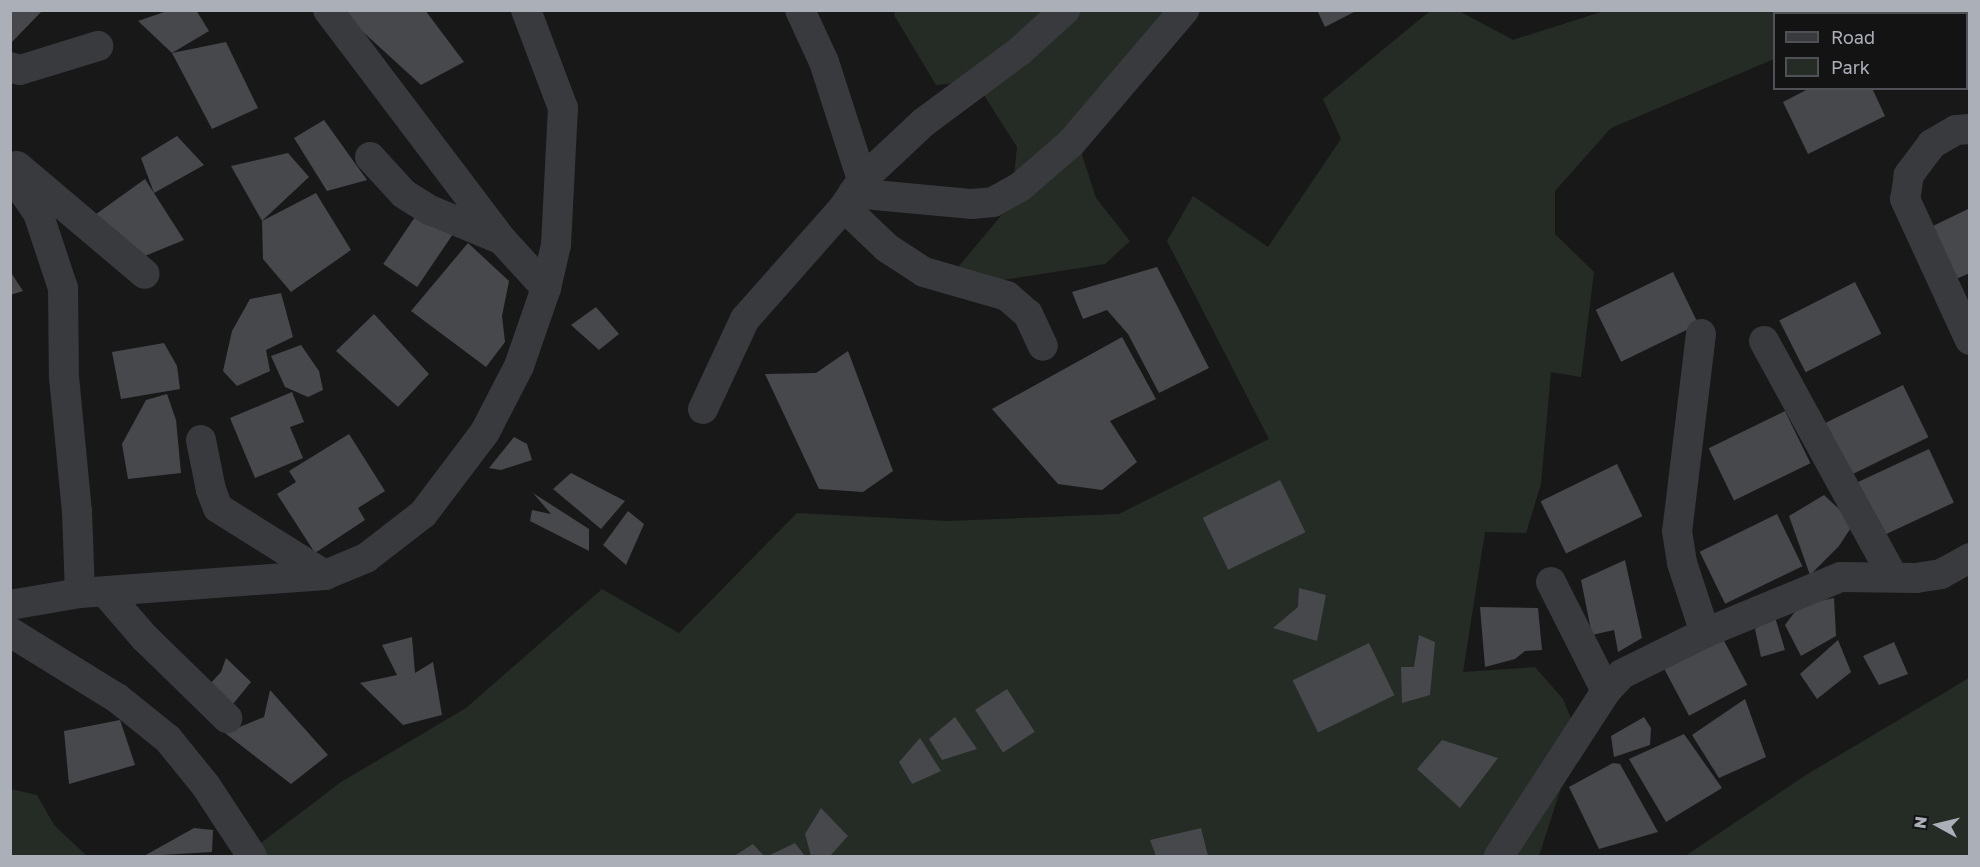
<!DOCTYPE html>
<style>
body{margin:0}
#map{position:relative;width:1980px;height:867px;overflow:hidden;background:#181819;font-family:"Golos Text",sans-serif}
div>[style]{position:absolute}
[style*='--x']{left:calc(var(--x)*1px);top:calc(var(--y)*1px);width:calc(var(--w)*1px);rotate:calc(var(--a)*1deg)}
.green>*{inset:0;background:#242c25}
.building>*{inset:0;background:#47484c;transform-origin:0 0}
.minor>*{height:30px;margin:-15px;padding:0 15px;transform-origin:15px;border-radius:15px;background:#393a3e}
span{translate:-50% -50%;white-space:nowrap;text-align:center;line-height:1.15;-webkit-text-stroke:4.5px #131314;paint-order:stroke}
.frame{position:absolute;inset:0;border:12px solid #abafb8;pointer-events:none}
.legend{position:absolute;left:1773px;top:12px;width:195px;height:78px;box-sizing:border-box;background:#131314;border:2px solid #505156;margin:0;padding:8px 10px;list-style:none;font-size:18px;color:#abafb8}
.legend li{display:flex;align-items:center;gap:12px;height:30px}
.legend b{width:30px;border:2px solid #505156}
.north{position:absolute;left:1908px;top:795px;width:60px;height:60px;-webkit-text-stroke:4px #131314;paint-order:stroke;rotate:278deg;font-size:16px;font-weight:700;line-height:24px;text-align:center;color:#abafb8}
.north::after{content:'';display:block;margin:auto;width:21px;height:27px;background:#abafb8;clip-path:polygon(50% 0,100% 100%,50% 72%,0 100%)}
</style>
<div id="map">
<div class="green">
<div style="clip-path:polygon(896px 10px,1171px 11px,1077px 139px,1096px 198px,1130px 241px,1105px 264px,1003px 280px,953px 273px,1011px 204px,1017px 147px,975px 81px,936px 85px,894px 15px)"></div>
<div style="clip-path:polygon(1430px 11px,1459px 11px,1513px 40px,1604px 11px,1969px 11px,1969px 83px,1966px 14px,1774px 14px,1774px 59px,1611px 128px,1555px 191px,1555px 234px,1594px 272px,1581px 377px,1551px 372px,1541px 484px,1526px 533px,1485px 532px,1463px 672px,1535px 667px,1563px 699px,1578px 735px,1539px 856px,244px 856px,341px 782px,466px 708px,602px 589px,679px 633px,797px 513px,948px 521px,1119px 514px,1269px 439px,1167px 241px,1193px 196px,1268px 247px,1341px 139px,1323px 99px)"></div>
<div style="clip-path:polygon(1969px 678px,1969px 856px,1685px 856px,1806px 775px)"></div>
<div style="clip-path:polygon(11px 789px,37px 795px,54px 825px,87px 856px,11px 856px)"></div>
</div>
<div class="building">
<div style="clip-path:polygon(10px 10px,43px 10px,10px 44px)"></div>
<div style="clip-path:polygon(170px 10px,196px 10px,209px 31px,172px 53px,138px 21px)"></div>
<div style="clip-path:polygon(339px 10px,425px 10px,464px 62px,421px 85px)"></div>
<div style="clip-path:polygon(1317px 10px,1358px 10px,1325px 27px)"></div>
<div style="clip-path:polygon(226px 42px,258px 108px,212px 129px,172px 53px)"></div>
<div style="clip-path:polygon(1810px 88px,1872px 88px,1885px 116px,1808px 154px,1783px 102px)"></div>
<div style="clip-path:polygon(324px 120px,367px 180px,327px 191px,294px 138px)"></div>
<div style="clip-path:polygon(177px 136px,204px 165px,154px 193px,141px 158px)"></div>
<div style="clip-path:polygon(288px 153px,309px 177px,262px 221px,231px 166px)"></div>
<div style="clip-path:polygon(145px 179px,184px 240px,140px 258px,92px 217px)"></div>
<div style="clip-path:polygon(316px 193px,351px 250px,291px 292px,263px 259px,262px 221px)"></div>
<div style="clip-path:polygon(1970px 208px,1970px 273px,1956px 279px,1931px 227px)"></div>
<div style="left:419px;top:211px;width:41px;height:64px;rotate:34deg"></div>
<div style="clip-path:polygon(468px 243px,509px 281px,502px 316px,505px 342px,486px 367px,411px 311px)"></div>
<div style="clip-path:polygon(1157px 267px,1209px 368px,1159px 393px,1128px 334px,1107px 310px,1083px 319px,1072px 292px)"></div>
<div style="clip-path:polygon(10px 271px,23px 291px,10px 295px)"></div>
<div style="left:1673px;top:272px;width:58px;height:86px;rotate:64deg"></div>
<div style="left:1855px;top:282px;width:58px;height:85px;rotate:63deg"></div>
<div style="clip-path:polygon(281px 293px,293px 337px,266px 350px,270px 371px,237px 386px,223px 371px,232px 331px,250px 299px)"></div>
<div style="clip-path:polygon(596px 307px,619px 334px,599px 350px,571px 325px)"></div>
<div style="clip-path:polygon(374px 314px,429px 374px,398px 407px,336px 351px)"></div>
<div style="clip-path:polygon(1122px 337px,1156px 399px,1110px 421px,1137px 462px,1102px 490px,1058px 484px,992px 409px)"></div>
<div style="clip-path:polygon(164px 343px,177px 366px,180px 389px,121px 399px,112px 352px)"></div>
<div style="clip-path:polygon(301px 345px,319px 371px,323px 390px,308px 397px,285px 387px,271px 356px)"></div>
<div style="clip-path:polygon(848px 351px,893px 471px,863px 492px,819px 489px,765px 374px,816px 373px)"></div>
<div style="left:1903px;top:385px;width:58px;height:86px;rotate:64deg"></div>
<div style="clip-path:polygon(292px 392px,304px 422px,290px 427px,303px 458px,255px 478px,230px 418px)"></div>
<div style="clip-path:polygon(167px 394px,176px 420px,181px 473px,128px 479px,122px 444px,146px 400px)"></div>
<div style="left:1785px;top:411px;width:58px;height:85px;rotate:64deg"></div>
<div style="clip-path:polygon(349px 434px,385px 491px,358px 508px,365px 520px,315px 553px,277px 494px,296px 482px,289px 471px)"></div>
<div style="clip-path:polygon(514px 437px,527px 444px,532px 460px,501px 470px,489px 468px)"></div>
<div style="left:1929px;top:449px;width:59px;height:86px;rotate:65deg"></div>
<div style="left:1617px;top:464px;width:58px;height:85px;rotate:64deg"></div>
<div style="clip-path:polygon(571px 473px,625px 501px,601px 529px,553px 489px)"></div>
<div style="left:1280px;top:480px;width:58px;height:86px;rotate:64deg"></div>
<div style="clip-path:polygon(533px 493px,589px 529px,589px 551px,530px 521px,532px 510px,551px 514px)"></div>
<div style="clip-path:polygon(1824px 495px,1854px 523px,1839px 546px,1810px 575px,1789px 516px)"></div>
<div style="clip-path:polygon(628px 511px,644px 524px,626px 565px,603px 545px)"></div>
<div style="left:1777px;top:514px;width:58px;height:86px;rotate:64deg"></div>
<div style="clip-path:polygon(1625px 560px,1642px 638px,1618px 652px,1614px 630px,1592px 635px,1581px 580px)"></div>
<div style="clip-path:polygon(1299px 588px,1326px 595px,1317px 641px,1273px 628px,1298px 607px)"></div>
<div style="clip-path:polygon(1834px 598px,1836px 636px,1801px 656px,1785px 625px,1800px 605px)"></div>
<div style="clip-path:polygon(1480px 607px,1538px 608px,1542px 650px,1525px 651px,1515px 659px,1485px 667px)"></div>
<div style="clip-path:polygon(1775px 617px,1785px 650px,1761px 657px,1755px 629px)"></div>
<div style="clip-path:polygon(1419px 635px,1435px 642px,1430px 695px,1402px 703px,1401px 667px,1414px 667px)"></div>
<div style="clip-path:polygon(412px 637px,415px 673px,433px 662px,442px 715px,403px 725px,360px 683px,397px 675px,382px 645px)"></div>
<div style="left:1722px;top:637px;width:54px;height:66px;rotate:62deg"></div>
<div style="clip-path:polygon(1838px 640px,1851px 672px,1817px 699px,1800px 674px)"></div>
<div style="clip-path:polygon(1894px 642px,1908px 674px,1879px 685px,1863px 656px)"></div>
<div style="left:1369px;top:643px;width:58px;height:85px;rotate:64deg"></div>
<div style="clip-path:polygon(226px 658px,251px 682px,233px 704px,208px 686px,221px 672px)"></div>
<div style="left:1007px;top:689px;width:51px;height:38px;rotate:57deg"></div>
<div style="clip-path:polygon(270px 690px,328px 755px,291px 784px,225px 733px,264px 717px)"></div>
<div style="clip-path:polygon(1745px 699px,1766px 757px,1719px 778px,1692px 735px)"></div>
<div style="clip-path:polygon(955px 717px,977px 749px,942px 760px,929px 739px)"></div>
<div style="clip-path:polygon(1644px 717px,1651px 728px,1650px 745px,1614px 757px,1611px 736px)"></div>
<div style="clip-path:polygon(120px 720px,135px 765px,69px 784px,64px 731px)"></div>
<div style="clip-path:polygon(1684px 734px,1722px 788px,1666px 822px,1629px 759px)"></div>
<div style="clip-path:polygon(920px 738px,941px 771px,912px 784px,899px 762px)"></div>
<div style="clip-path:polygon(1442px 740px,1498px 758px,1460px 808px,1417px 769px)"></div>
<div style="clip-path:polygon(1613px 763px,1620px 764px,1658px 832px,1599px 849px,1569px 787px)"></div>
<div style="clip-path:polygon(821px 808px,848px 836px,830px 856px,811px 856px,805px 834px)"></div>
<div style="clip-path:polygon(194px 828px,213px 830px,212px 852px,144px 856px)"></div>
<div style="clip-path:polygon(1201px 828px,1208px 856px,1156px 856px,1150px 840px)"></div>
<div style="clip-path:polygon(795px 843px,805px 856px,768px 856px)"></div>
<div style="clip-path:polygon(753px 844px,764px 856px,734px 856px)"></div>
</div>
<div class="minor">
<div style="--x:328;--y:10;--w:288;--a:52.9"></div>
<div style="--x:502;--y:240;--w:65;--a:47.5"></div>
<div style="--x:800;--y:10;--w:57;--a:65.2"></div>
<div style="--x:824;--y:62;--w:124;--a:72.1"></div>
<div style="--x:10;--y:67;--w:10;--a:17"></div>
<div style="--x:20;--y:70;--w:82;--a:-17.1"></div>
<div style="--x:1970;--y:129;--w:14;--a:176"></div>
<div style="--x:1956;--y:130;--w:28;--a:150"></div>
<div style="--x:1932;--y:144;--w:39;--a:127"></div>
<div style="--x:1909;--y:175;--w:24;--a:99"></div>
<div style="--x:1905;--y:199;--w:155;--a:65.3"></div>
<div style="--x:370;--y:157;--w:50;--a:47.4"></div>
<div style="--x:404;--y:194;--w:31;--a:32"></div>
<div style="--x:430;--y:210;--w:78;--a:22.6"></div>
<div style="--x:17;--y:166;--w:167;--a:40.2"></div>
<div style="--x:10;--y:172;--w:50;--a:55.7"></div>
<div style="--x:38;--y:213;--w:79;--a:71.6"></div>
<div style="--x:63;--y:288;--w:89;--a:89.4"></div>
<div style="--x:64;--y:377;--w:135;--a:84.5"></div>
<div style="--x:77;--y:511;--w:82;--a:87.9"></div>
<div style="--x:853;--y:193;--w:120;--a:5.3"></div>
<div style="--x:972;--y:204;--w:21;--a:-5"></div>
<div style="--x:993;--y:202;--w:31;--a:-29"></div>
<div style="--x:1020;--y:187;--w:67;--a:-40.8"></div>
<div style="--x:1071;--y:143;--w:175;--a:-49.6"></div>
<div style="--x:844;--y:207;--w:59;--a:43.6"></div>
<div style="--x:887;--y:248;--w:44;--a:33"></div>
<div style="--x:924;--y:272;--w:86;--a:16.1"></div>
<div style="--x:1007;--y:296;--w:28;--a:41"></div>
<div style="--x:1028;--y:314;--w:35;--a:65"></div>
<div style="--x:1701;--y:334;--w:198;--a:96.9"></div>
<div style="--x:1677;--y:531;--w:32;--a:81"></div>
<div style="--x:1682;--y:563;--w:74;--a:71.8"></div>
<div style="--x:1764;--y:341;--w:267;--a:61.3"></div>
<div style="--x:703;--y:409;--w:99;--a:-65"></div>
<div style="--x:745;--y:319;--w:149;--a:-48.5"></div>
<div style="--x:844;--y:207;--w:32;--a:-56"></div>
<div style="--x:862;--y:180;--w:85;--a:-43.1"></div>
<div style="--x:924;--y:122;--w:119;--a:-36.5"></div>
<div style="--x:1020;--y:51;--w:61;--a:-42.3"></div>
<div style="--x:201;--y:440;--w:51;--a:78.7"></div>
<div style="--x:211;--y:490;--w:19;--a:69"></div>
<div style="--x:218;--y:508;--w:126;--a:32.1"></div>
<div style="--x:1551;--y:582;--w:122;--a:63.2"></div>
<div style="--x:105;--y:592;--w:61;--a:49"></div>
<div style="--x:145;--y:638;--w:115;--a:44.3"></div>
<div style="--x:10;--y:605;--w:71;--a:-9.7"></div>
<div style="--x:80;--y:593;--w:246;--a:-4.2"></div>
<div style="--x:325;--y:575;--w:44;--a:-22.5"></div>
<div style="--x:366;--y:558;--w:72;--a:-37.7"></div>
<div style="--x:423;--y:514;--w:103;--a:-52.9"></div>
<div style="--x:485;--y:432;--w:74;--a:-62.7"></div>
<div style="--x:519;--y:366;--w:83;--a:-70.9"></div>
<div style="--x:546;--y:288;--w:44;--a:-76.9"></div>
<div style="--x:556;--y:245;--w:137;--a:-87.1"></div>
<div style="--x:563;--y:108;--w:105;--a:-110.7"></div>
<div style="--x:10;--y:632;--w:126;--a:31.7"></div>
<div style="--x:117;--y:698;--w:65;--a:38.8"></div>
<div style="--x:168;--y:739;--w:60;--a:51"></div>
<div style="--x:206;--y:786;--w:84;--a:56.7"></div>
<div style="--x:1499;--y:856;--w:197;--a:-57"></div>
<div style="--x:1606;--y:691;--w:23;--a:-47"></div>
<div style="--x:1622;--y:674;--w:93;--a:-26.3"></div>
<div style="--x:1705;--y:633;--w:147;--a:-22.4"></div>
<div style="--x:1841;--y:577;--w:75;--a:0.8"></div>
<div style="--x:1916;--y:578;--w:25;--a:-9"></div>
<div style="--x:1941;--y:574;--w:33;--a:-29"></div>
</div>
<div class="frame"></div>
<ul class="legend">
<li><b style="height:8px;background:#393a3e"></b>Road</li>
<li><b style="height:16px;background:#242c25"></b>Park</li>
</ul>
<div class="north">N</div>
</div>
